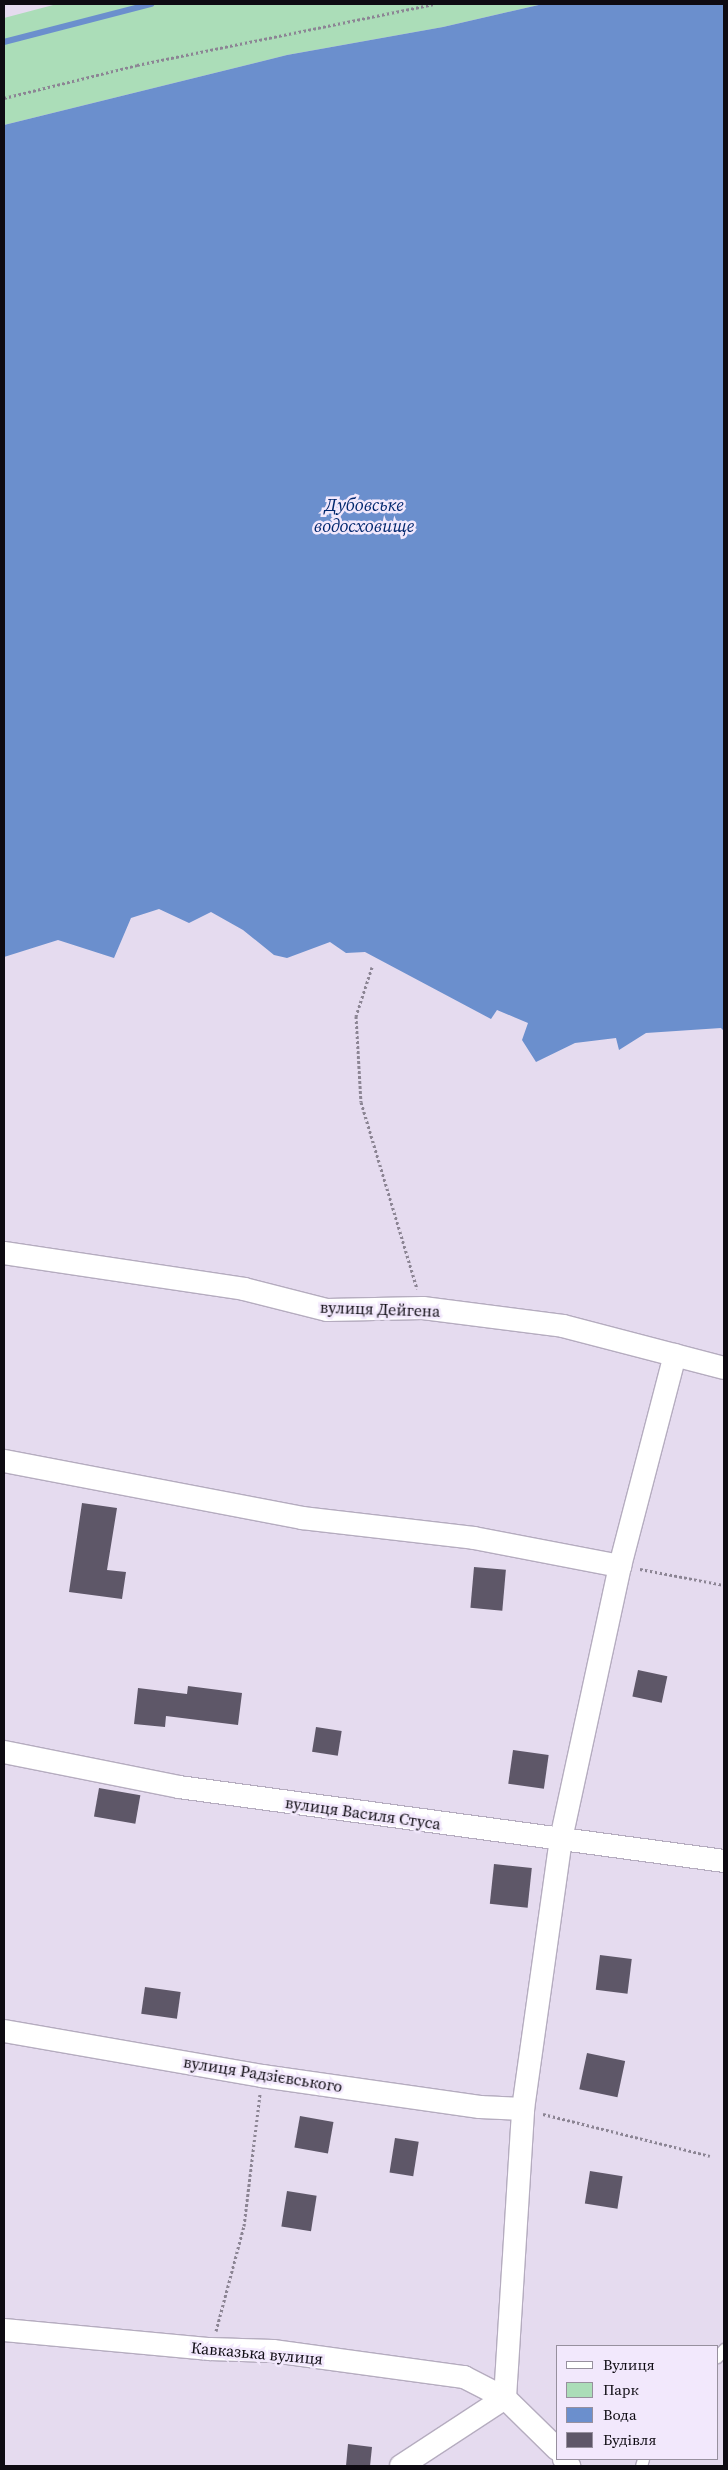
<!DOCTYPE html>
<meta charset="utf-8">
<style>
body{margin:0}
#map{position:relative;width:728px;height:2470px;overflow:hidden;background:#e5dbef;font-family:"Source Serif 4",serif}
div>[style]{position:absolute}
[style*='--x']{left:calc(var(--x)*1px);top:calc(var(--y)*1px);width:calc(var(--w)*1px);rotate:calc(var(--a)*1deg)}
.green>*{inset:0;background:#abddb8}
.water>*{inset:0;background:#6b8fcd}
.stream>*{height:5.5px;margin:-2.75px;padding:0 2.75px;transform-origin:2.75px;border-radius:2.75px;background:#6b8fcd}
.building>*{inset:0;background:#5e5768;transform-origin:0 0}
.path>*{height:3px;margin-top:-1.5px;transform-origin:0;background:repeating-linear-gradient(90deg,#8c8594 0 2.5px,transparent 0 5px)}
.roads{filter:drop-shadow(1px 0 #b5acbf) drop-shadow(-1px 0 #b5acbf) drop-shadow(0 1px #b5acbf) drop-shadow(0 -1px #b5acbf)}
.lane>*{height:11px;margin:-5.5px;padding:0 5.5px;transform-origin:5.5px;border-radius:5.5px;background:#fff}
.street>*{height:22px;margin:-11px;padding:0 11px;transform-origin:11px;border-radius:11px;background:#fff}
span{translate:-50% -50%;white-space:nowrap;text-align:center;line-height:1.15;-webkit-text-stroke:5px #f2e8fc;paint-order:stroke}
.street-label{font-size:16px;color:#0e0b12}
.water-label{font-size:18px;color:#00276e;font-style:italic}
.frame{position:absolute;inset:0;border:5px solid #0e0b12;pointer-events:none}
.legend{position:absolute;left:556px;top:2345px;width:162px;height:115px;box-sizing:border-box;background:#f2e8fc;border:1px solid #97909e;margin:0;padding:6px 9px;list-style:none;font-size:15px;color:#0e0b12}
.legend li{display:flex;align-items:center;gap:10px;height:25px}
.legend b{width:25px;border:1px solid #97909e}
</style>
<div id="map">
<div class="green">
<div style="clip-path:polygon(57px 4px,543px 4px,443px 27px,287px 55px,4px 125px,4px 18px)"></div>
</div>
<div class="water">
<div style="clip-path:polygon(543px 4px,724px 4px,724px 1031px,721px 1028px,646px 1033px,619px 1050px,616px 1038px,575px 1043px,536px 1062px,522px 1040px,528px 1023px,497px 1010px,491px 1019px,365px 952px,346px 953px,330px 942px,287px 958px,274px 955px,243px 930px,211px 912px,189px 923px,159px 909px,131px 918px,114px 958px,58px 940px,4px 957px,4px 125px,287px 55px,443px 27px)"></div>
</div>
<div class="stream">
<div style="--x:4;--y:42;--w:152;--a:-14.5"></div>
</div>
<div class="building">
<div style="clip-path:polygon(82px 1503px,117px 1508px,107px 1570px,126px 1572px,122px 1599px,69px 1592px)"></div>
<div style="left:474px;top:1567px;width:32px;height:41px;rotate:5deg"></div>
<div style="left:638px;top:1670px;width:30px;height:27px;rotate:12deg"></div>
<div style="clip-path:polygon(188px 1686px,242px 1693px,238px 1725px,166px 1716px,165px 1727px,134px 1724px,138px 1688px,187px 1694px)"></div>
<div style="left:316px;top:1727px;width:26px;height:25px;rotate:9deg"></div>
<div style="left:513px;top:1750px;width:36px;height:34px;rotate:8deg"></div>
<div style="left:99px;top:1788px;width:42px;height:29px;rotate:10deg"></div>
<div style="left:494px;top:1864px;width:38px;height:40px;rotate:6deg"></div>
<div style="left:600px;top:1955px;width:32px;height:35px;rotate:7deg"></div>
<div style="left:145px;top:1987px;width:36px;height:27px;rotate:8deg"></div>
<div style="left:587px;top:2053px;width:39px;height:37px;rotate:12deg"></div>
<div style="left:300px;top:2116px;width:34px;height:32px;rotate:10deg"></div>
<div style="left:395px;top:2138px;width:24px;height:35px;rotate:9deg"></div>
<div style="left:590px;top:2171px;width:33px;height:33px;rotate:9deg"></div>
<div style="left:287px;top:2191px;width:30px;height:36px;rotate:9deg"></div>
<div style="clip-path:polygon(348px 2444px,372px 2447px,370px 2466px,346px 2466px)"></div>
</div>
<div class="path">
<div style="--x:4;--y:98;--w:137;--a:-13.9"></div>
<div style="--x:137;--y:65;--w:302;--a:-11.6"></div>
<div style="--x:372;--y:967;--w:52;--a:108.1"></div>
<div style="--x:356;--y:1016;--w:86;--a:86.7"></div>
<div style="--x:361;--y:1102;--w:195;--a:73.3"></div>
<div style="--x:640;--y:1569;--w:86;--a:10.8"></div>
<div style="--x:543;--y:2114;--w:172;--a:14.1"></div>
<div style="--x:216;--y:2331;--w:109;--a:-75.1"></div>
<div style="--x:244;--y:2226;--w:133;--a:-83.1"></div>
</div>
<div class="roads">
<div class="lane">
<div style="--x:717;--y:2357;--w:11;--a:-49"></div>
<div style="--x:641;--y:2466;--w:7;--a:-74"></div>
</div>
<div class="street">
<div style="--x:4;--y:1253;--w:243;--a:8.5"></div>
<div style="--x:244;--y:1289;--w:86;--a:14.2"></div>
<div style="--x:327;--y:1310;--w:96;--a:-1.2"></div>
<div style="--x:423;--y:1308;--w:141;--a:7.3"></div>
<div style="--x:563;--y:1326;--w:166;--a:14.6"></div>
<div style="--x:4;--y:1461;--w:303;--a:10.8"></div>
<div style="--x:302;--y:1518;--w:173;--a:6.6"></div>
<div style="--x:474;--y:1538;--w:149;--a:10.9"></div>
<div style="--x:4;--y:1752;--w:178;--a:11.3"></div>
<div style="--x:179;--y:1787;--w:550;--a:7.73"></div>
<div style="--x:4;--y:2031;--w:262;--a:9.9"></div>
<div style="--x:262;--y:2076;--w:220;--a:8.1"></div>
<div style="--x:480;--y:2107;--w:43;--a:2.7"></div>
<div style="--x:4;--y:2330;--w:207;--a:5.3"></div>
<div style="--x:210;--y:2349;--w:63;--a:1.8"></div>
<div style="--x:273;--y:2351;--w:193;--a:7.8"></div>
<div style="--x:464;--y:2377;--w:46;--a:27.1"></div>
<div style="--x:505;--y:2398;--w:73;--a:44.4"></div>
<div style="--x:505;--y:2398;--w:290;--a:-86.4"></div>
<div style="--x:523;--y:2109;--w:273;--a:-82"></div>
<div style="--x:561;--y:1839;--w:279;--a:-77.8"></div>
<div style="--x:620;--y:1566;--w:218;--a:-75.4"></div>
<div style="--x:564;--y:2459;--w:9;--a:54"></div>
<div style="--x:401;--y:2466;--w:124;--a:-33.2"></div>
</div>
</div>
<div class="street-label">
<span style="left:380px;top:1309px;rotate:2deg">вулиця Дейгена</span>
<span style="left:363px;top:1813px;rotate:8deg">вулиця Василя Стуса</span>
<span style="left:263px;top:2074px;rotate:9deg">вулиця Радзієвського</span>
<span style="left:257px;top:2353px;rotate:5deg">Кавказька вулиця</span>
</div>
<div class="water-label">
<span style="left:364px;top:516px">Дубовське<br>водосховище</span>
</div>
<div class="frame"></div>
<ul class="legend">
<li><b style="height:6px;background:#fff"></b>Вулиця</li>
<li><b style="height:14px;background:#abddb8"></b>Парк</li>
<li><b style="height:14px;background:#6b8fcd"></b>Вода</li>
<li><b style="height:14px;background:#5e5768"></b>Будівля</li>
</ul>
</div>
